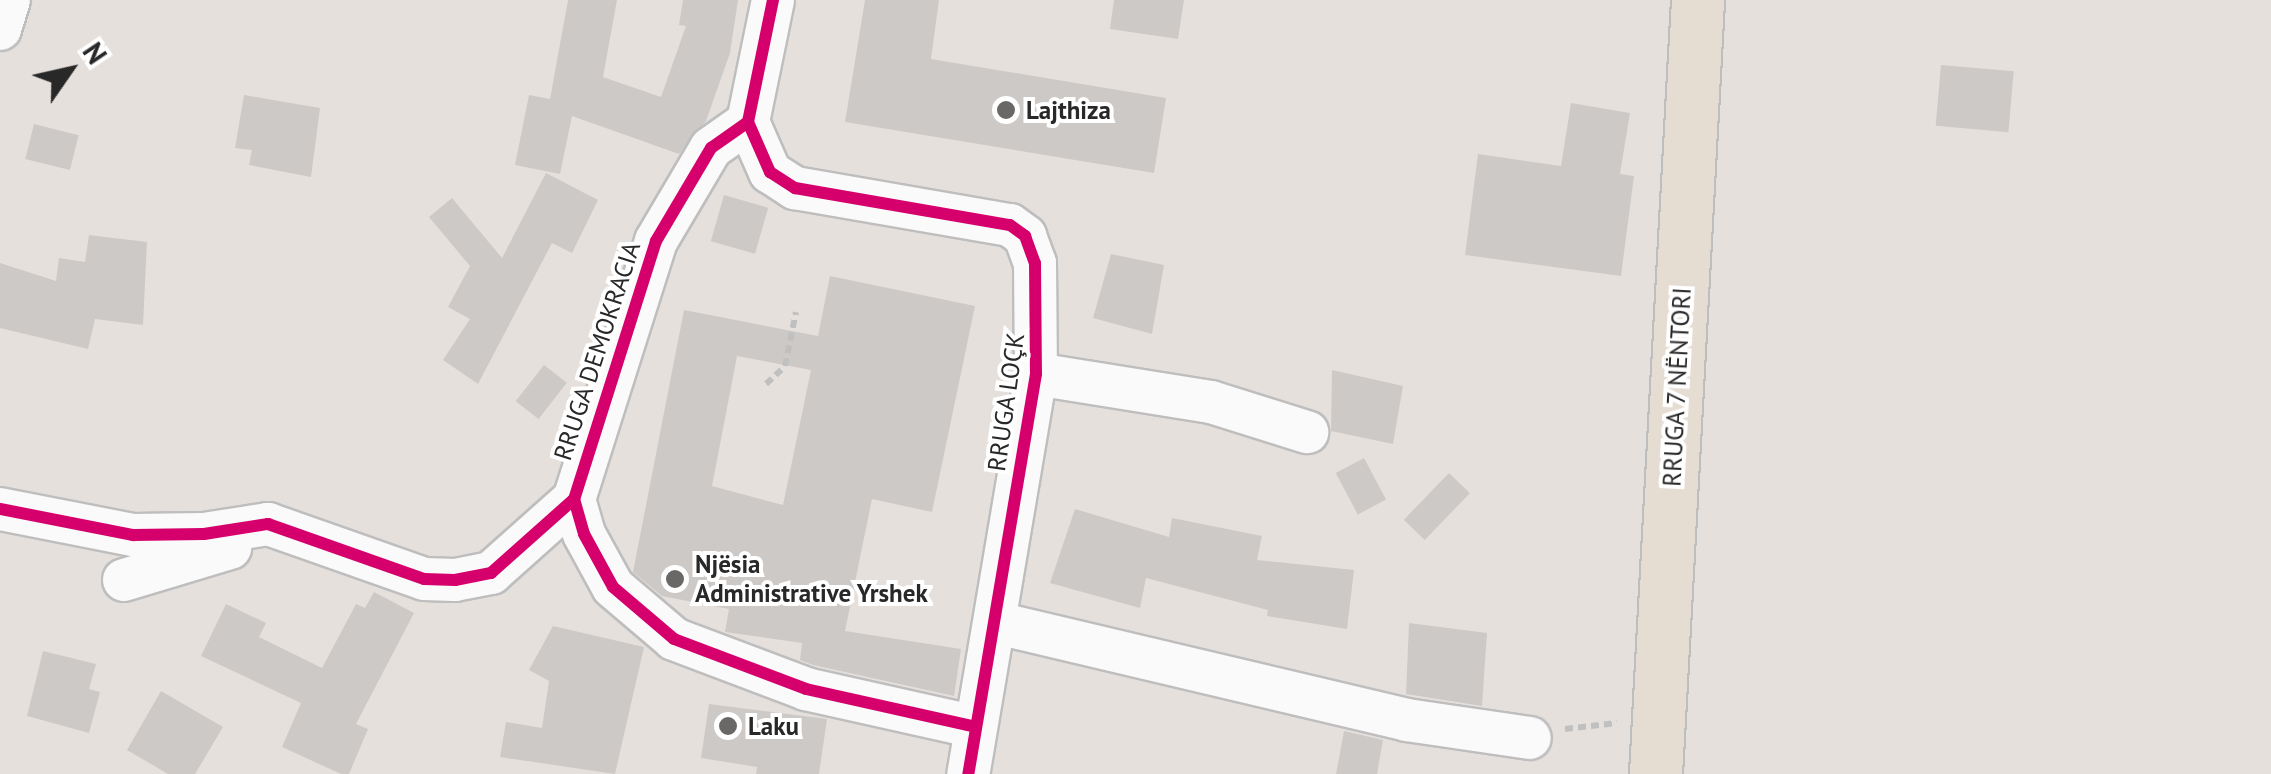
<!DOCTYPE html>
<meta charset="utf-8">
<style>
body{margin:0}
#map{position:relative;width:2271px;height:774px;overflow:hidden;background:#e6e0dd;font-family:"PT Sans",sans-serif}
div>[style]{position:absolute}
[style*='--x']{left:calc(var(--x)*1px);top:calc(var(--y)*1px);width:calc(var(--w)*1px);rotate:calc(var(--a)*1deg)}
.building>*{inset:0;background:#cdc9c7;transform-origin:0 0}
.path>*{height:6px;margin-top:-3px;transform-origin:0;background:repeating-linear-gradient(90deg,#c1c0c0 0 8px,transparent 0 13px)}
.roads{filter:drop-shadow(2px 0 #bfbebf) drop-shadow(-2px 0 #bfbebf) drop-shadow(0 2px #bfbebf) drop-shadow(0 -2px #bfbebf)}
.minor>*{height:42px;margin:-21px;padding:0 21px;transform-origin:21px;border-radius:21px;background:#fbfafa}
.major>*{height:52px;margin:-26px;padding:0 26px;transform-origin:26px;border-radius:26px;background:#e5dcd2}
.cycleway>*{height:12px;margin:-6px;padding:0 6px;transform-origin:6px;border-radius:6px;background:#d6006c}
.dots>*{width:28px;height:28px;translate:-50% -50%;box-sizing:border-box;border:5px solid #fff;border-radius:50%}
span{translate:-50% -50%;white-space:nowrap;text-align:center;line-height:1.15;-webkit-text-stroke:8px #fff;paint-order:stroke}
.poi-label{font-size:25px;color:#282828;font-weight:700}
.left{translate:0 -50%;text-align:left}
.street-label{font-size:25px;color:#282828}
.north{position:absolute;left:20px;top:20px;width:100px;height:100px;-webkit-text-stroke:8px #fff;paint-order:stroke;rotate:56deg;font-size:28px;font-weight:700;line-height:40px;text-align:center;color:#282828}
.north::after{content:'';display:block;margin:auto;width:35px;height:45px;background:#282828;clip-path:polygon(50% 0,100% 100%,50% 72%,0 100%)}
</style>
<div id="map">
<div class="building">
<div style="clip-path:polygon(568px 0,617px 0,603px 77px,661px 97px,686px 26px,679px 25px,683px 0,738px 0,730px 53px,706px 121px,679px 154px,572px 116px,560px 174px,515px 165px,529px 95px,550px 99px)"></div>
<div style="clip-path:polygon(865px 0,939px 0,931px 59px,1166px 98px,1154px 173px,845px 122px)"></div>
<div style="clip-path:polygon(1114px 0,1184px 0,1178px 39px,1110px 29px)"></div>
<div style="left:1941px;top:65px;width:73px;height:61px;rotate:5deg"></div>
<div style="clip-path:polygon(244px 95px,320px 108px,311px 177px,249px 165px,252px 150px,235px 148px)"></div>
<div style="clip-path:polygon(1571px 103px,1630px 113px,1620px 174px,1634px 176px,1621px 276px,1465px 255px,1478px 154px,1561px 166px)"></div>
<div style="left:34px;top:124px;width:46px;height:36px;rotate:14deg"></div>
<div style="clip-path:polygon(546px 173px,598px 200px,572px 253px,552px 243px,478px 384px,443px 360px,470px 319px,448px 307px,470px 266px,429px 217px,452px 198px,502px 258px)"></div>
<div style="left:724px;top:195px;width:46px;height:48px;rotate:16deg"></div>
<div style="clip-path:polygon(89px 235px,147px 242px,143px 325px,95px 319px,88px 349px,0 328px,0 263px,56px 281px,59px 258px,85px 262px)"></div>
<div style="clip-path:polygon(1111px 254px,1164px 265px,1152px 334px,1093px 318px)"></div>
<div style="clip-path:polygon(evenodd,830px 276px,975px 306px,932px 512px,872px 499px,845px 631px,961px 649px,954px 696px,813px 665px,800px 660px,802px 643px,725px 632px,729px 609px,662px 596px,633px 572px,684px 310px,818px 336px,830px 276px,737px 356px,811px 370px,783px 505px,712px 486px,737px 356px)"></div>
<div style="left:544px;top:365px;width:29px;height:46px;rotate:38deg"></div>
<div style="clip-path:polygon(1332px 370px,1403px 386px,1393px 444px,1331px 431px)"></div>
<div style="left:1364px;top:458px;width:47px;height:32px;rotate:62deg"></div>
<div style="left:1449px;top:473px;width:29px;height:65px;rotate:44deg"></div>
<div style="clip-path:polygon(1075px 509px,1169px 537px,1172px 518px,1262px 536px,1257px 560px,1354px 570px,1347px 629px,1267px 616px,1268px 610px,1146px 578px,1140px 608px,1050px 583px)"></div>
<div style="clip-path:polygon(374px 592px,414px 613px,356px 724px,368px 729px,349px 774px,341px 774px,282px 747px,301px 703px,201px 656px,226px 604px,266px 623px,259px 637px,322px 668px,356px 604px,365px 608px)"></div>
<div style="clip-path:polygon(1409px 623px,1487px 633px,1482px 706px,1406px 694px)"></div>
<div style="clip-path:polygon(553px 626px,644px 647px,615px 774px,500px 757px,506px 722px,542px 728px,549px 681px,529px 670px)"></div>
<div style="clip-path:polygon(43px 651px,96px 664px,89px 689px,100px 692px,89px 733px,27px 716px)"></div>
<div style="clip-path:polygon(161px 691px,223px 727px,195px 774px,168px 774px,127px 750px)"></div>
<div style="clip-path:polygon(709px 704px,827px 719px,819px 774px,756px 774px,757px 767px,701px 758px)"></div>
<div style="clip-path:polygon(1344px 731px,1383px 740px,1377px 774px,1336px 774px)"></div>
</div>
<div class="path">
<div style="--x:766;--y:384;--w:26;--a:-43"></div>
<div style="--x:785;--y:366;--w:55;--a:-78.5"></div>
<div style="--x:1565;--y:729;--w:52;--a:-6.6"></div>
</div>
<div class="roads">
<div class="minor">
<div style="--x:773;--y:0;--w:125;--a:101.6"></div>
<div style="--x:748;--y:122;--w:55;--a:66.3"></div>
<div style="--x:770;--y:172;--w:30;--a:33"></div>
<div style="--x:795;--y:188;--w:218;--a:9.8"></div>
<div style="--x:1010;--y:225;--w:19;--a:36"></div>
<div style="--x:1025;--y:236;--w:29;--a:70"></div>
<div style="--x:1035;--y:263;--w:111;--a:89.5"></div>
<div style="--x:1036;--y:374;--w:406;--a:99.6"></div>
<div style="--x:0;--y:29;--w:30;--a:-73"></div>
<div style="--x:748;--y:122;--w:45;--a:144.9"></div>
<div style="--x:711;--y:148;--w:108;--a:120.6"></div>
<div style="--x:656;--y:241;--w:271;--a:107.6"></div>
<div style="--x:574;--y:499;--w:36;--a:74"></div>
<div style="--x:584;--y:534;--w:60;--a:61.3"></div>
<div style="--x:613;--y:587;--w:80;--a:40.4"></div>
<div style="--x:674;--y:639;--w:141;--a:20.7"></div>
<div style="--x:806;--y:689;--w:174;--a:12.6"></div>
<div style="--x:1036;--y:374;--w:177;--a:9.1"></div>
<div style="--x:1211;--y:402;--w:101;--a:17.4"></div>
<div style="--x:0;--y:509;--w:136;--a:11.1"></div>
<div style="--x:133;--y:535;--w:71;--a:-0.8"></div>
<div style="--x:204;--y:534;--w:65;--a:-8.9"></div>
<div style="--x:268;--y:524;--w:165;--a:19.4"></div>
<div style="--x:424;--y:579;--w:31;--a:2"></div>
<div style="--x:455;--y:580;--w:37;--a:-11"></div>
<div style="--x:491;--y:573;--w:111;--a:-41.7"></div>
<div style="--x:124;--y:580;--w:111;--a:-16.8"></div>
<div style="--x:997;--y:623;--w:421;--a:13.3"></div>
<div style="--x:1407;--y:720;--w:124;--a:8.3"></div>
</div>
<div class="major">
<div style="--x:1656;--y:774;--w:775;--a:-86.89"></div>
</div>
</div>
<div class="cycleway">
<div style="--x:773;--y:0;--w:125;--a:101.6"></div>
<div style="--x:748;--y:122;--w:55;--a:66.3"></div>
<div style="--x:770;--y:172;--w:30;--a:33"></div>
<div style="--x:795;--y:188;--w:218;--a:9.8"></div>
<div style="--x:1010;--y:225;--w:19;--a:36"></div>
<div style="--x:1025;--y:236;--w:29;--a:70"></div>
<div style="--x:1035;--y:263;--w:111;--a:89.5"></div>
<div style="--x:1036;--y:374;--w:406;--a:99.6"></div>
<div style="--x:748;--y:122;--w:45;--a:144.9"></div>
<div style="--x:711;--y:148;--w:108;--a:120.6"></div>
<div style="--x:656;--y:241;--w:271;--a:107.6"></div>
<div style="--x:574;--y:499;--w:36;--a:74"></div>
<div style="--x:584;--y:534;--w:60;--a:61.3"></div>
<div style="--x:613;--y:587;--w:80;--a:40.4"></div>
<div style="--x:674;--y:639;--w:141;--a:20.7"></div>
<div style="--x:806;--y:689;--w:174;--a:12.6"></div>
<div style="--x:0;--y:509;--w:136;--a:11.1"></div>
<div style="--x:133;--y:535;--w:71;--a:-0.8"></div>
<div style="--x:204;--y:534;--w:65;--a:-8.9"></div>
<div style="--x:268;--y:524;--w:165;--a:19.4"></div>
<div style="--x:424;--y:579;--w:31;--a:2"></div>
<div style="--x:455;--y:580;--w:37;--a:-11"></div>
<div style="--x:491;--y:573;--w:111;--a:-41.7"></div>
</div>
<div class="dots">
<div style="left:1006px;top:110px;background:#6a6867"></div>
<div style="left:675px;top:579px;background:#6a6867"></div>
<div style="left:728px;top:726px;background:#6a6867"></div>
</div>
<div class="poi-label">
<span class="left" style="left:1026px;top:110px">Lajthiza</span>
<span class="left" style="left:695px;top:579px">Njësia<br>Administrative Yrshek</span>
<span class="left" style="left:748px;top:726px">Laku</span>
</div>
<div class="street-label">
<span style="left:597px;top:351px;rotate:-72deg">RRUGA DEMOKRACIA</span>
<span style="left:1677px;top:387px;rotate:-87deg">RRUGA 7 NËNTORI</span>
<span style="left:1006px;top:402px;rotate:-82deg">RRUGA LOÇK</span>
</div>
<div class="north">N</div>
</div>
